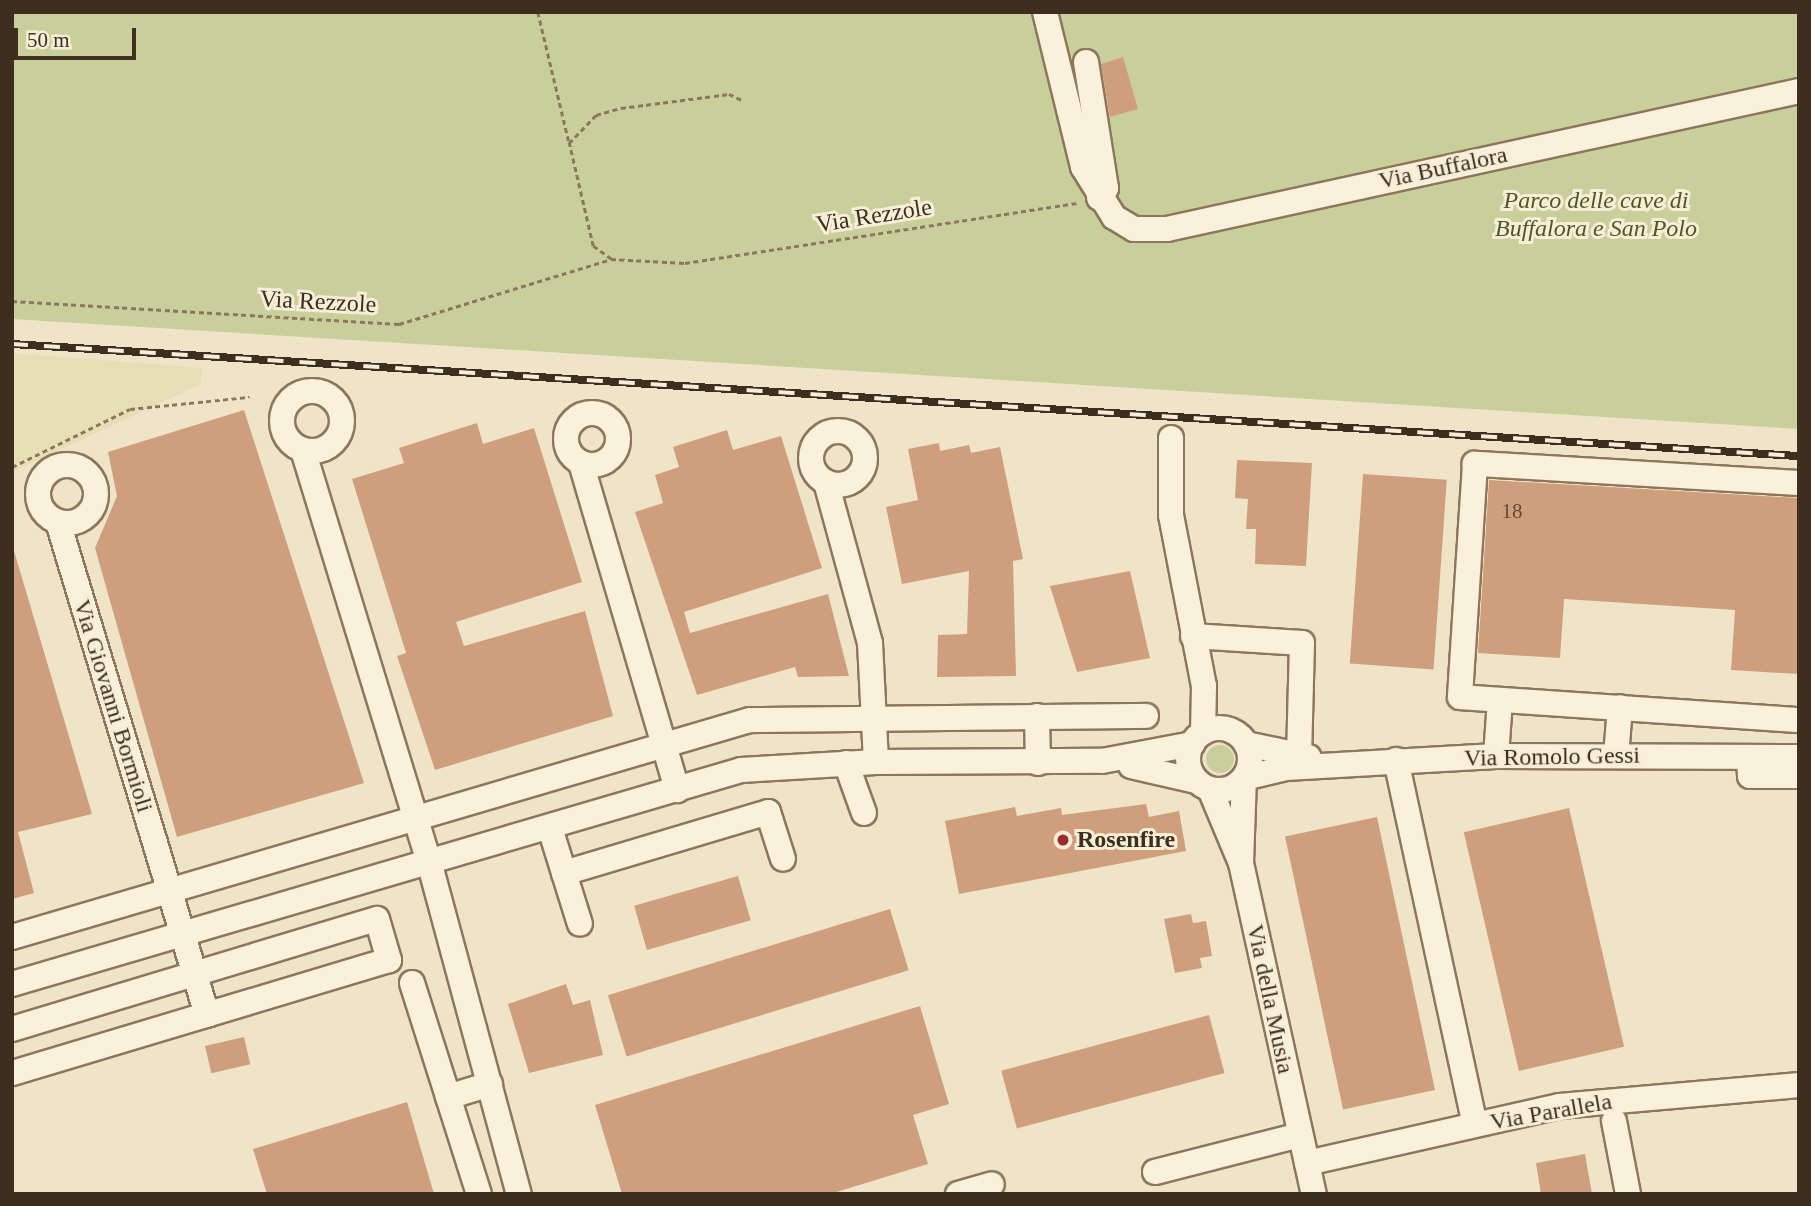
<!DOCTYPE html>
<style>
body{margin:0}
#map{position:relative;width:1811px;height:1206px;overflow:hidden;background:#f0e4c8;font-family:Georgia,serif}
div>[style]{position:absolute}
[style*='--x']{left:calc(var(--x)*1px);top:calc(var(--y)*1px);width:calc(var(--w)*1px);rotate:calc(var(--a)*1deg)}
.farmland>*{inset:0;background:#e6deb5}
.green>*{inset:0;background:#c9cf9b}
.round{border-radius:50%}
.building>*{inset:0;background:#cf9f7d;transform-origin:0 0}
.path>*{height:2.5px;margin-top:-1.25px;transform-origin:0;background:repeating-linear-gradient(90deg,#8d765c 0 5px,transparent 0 8.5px)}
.roads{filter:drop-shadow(2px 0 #8d765c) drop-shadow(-2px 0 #8d765c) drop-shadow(0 2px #8d765c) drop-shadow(0 -2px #8d765c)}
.minor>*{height:24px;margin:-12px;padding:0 12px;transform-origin:12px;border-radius:12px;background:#faf1dc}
.minor>.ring{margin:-12px;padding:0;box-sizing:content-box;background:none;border:24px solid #faf1dc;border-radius:50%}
.rail>*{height:8px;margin-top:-4px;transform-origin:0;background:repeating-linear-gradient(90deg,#f7eed8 0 16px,#3d2e20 0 32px);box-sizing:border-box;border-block:2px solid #3d2e20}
.dots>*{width:19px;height:19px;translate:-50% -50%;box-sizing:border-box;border:4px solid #f7eed8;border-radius:50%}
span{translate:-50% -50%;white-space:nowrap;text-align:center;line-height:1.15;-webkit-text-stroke:6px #f7eed8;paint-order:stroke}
.number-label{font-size:21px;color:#624a37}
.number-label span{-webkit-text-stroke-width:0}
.street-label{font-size:24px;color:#3d2e20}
.park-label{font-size:24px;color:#4d5a26;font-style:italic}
.poi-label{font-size:24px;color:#3d2e20;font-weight:700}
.left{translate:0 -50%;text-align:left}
.frame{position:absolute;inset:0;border:14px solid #3d2e20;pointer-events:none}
.scale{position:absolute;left:14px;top:28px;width:122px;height:32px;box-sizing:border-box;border:4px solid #3d2e20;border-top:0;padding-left:9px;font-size:21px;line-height:24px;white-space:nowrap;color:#3d2e20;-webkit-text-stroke:5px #f7eed8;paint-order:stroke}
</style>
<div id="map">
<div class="farmland">
<div style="clip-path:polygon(12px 353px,202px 368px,201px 384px,12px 472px)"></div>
</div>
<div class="green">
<div style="clip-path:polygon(12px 12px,1799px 12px,1799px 429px,12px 319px)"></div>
<div class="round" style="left:1206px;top:745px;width:28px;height:28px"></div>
</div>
<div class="building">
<div style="clip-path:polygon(1123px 57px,1138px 109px,1110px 117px,1101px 64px)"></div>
<div style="clip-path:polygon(244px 410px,364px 783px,177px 837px,95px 548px,117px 496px,108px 452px)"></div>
<div style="clip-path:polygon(477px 423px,483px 444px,534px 428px,582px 582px,456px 622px,464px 646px,585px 611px,613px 716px,435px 770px,397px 656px,406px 653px,352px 479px,404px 463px,399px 448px)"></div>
<div style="clip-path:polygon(727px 430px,733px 450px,781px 436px,822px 568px,684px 612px,690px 633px,828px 594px,849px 676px,798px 677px,795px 667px,697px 695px,635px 512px,663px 503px,655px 475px,679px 467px,673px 447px)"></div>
<div style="clip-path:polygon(939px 443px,940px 451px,969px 445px,971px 453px,1000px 447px,1023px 559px,1013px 561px,1016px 676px,937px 677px,938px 635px,967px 634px,969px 571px,902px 584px,886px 507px,918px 500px,908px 449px)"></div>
<div style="clip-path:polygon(1237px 460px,1312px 463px,1306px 566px,1255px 564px,1256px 529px,1246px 529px,1248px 499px,1235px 498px)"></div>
<div style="left:1363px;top:474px;width:84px;height:190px;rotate:4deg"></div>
<div style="clip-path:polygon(1489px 480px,1799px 498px,1799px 674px,1731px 670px,1735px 610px,1564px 599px,1560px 658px,1478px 653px)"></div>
<div style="clip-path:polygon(12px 544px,92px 814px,18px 832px,34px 893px,12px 899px)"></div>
<div style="clip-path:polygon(1130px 571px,1150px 658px,1077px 672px,1050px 586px)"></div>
<div style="clip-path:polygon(1146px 804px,1149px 817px,1179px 811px,1186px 851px,959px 894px,945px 821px,1015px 807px,1017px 816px,1061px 808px,1062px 815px)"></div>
<div style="left:1569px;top:808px;width:245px;height:108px;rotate:77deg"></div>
<div style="left:1377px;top:817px;width:279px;height:94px;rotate:78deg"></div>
<div style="left:738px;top:876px;width:46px;height:108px;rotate:74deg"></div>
<div style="left:890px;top:909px;width:64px;height:295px;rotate:73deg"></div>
<div style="clip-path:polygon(1191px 914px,1193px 923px,1206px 921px,1212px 956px,1200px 958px,1202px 968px,1175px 973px,1164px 919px)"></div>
<div style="clip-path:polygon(566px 984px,573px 1005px,590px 1000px,603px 1055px,529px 1073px,508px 1004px)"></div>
<div style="clip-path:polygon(920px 1006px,949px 1104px,913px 1115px,928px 1164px,830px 1194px,622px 1194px,595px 1105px)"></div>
<div style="left:1209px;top:1015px;width:60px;height:215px;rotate:75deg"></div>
<div style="left:244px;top:1037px;width:28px;height:40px;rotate:77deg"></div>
<div style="clip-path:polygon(407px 1102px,434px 1194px,267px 1194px,253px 1149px)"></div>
<div style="clip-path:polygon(1585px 1154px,1592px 1194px,1541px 1194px,1536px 1163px)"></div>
</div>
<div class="path">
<div style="--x:538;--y:12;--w:134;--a:76.6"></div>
<div style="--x:611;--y:259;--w:22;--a:-144"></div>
<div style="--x:593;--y:246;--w:106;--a:-103.1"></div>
<div style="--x:569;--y:143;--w:39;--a:-46"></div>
<div style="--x:596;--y:115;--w:26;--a:-16"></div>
<div style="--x:621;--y:108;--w:109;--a:-7.4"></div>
<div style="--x:729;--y:94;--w:14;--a:25"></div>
<div style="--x:12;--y:301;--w:388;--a:3.4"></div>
<div style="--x:399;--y:324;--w:222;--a:-17"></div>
<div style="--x:611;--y:259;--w:74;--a:3.1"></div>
<div style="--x:685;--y:263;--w:398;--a:-8.7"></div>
<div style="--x:12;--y:467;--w:131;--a:-26.2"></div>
<div style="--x:130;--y:409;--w:120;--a:-5.8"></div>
</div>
<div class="roads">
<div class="minor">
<div style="--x:1045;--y:12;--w:160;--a:76.2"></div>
<div style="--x:1083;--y:167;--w:59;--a:58.2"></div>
<div style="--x:1114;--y:217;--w:23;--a:31"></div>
<div style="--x:1134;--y:229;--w:33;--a:0"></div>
<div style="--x:1167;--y:229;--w:647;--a:-12.32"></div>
<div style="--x:1086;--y:62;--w:128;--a:81"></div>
<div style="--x:1106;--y:188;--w:12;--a:125"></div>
<div class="ring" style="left:282px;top:391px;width:36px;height:36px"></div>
<div class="ring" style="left:566px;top:413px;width:28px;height:28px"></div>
<div class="ring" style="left:811px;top:431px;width:30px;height:30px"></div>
<div style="--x:1171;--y:438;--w:77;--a:90"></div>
<div style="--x:1171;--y:515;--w:174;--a:79.1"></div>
<div style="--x:1204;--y:686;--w:46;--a:91.2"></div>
<div style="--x:303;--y:450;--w:434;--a:73"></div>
<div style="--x:430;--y:865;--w:341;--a:74.9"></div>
<div style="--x:581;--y:463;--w:341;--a:73.6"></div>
<div class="ring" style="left:38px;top:465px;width:34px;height:34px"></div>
<div style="--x:826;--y:482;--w:167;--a:74.7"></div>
<div style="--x:870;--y:643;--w:119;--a:87.1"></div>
<div style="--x:1799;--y:483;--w:325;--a:-176.6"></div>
<div style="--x:1475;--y:464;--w:233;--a:93.7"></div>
<div style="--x:1460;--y:697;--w:340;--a:3.9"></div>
<div style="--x:58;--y:522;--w:515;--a:73.18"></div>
<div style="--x:1193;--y:636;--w:109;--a:3.7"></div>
<div style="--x:1302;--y:643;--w:113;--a:91.5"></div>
<div style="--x:1037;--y:716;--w:47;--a:88.8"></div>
<div class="ring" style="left:1188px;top:728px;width:38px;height:38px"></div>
<div style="--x:1246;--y:744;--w:64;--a:11.7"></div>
<div style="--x:1496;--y:756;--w:56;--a:-85.9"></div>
<div style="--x:1616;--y:756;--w:49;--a:-85.3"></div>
<div style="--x:1749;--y:757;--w:19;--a:87"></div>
<div style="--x:1750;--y:776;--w:49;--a:0"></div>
<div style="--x:1396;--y:760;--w:373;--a:77.8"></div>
<div style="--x:846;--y:763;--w:53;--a:70.2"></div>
<div style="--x:1131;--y:766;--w:67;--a:13"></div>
<div style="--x:1210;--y:789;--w:80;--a:67.3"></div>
<div style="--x:1241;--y:863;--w:339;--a:77.6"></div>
<div style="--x:550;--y:828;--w:47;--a:72.7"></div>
<div style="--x:564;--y:873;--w:213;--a:-16.6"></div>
<div style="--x:768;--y:812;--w:49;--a:72.3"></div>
<div style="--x:1241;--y:863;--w:85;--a:-88"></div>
<div style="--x:1244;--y:778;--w:43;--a:-13.4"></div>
<div style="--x:1286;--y:768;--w:210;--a:-3.3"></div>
<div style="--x:1496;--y:756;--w:303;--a:0.2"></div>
<div style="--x:564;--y:873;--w:53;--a:72.6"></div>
<div style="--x:12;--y:937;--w:769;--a:-16.39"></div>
<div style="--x:750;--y:720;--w:396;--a:-0.6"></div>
<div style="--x:412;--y:983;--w:221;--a:72.4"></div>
<div style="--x:12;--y:984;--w:760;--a:-16.36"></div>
<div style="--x:741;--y:770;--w:135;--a:-3.4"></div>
<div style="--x:876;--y:762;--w:226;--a:-0.3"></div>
<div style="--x:1102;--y:761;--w:92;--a:-10.7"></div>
<div style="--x:12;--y:1029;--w:381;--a:-16.8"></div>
<div style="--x:377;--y:919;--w:43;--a:73.7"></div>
<div style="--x:389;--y:960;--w:394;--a:163.3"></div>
<div style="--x:448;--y:1097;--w:44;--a:-17.2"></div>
<div style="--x:1614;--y:1121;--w:74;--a:79.1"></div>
<div style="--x:1307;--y:1163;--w:259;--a:-12.7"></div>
<div style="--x:1560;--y:1106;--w:240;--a:-5"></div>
<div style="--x:1155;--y:1172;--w:150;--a:-14.3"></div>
<div style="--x:958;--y:1194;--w:35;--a:-16"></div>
</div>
</div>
<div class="rail">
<div style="--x:12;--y:344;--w:1791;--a:3.59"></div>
</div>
<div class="dots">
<div style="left:1063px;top:840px;background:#9e2a2b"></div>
</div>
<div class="number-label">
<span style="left:1512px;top:511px">18</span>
</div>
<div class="street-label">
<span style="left:1443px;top:168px;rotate:-12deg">Via Buffalora</span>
<span style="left:874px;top:216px;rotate:-9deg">Via Rezzole</span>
<span style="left:318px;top:302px;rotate:3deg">Via Rezzole</span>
<span style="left:113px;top:706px;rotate:73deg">Via Giovanni Bormioli</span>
<span style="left:1552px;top:757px;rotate:-1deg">Via Romolo Gessi</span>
<span style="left:1270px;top:999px;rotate:78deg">Via della Musia</span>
<span style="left:1551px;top:1112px;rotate:-10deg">Via Parallela</span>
</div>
<div class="park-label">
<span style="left:1596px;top:215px">Parco delle cave di<br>Buffalora e San Polo</span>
</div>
<div class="poi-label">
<span class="left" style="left:1077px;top:840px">Rosenfire</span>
</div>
<div class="frame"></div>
<div class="scale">50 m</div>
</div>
